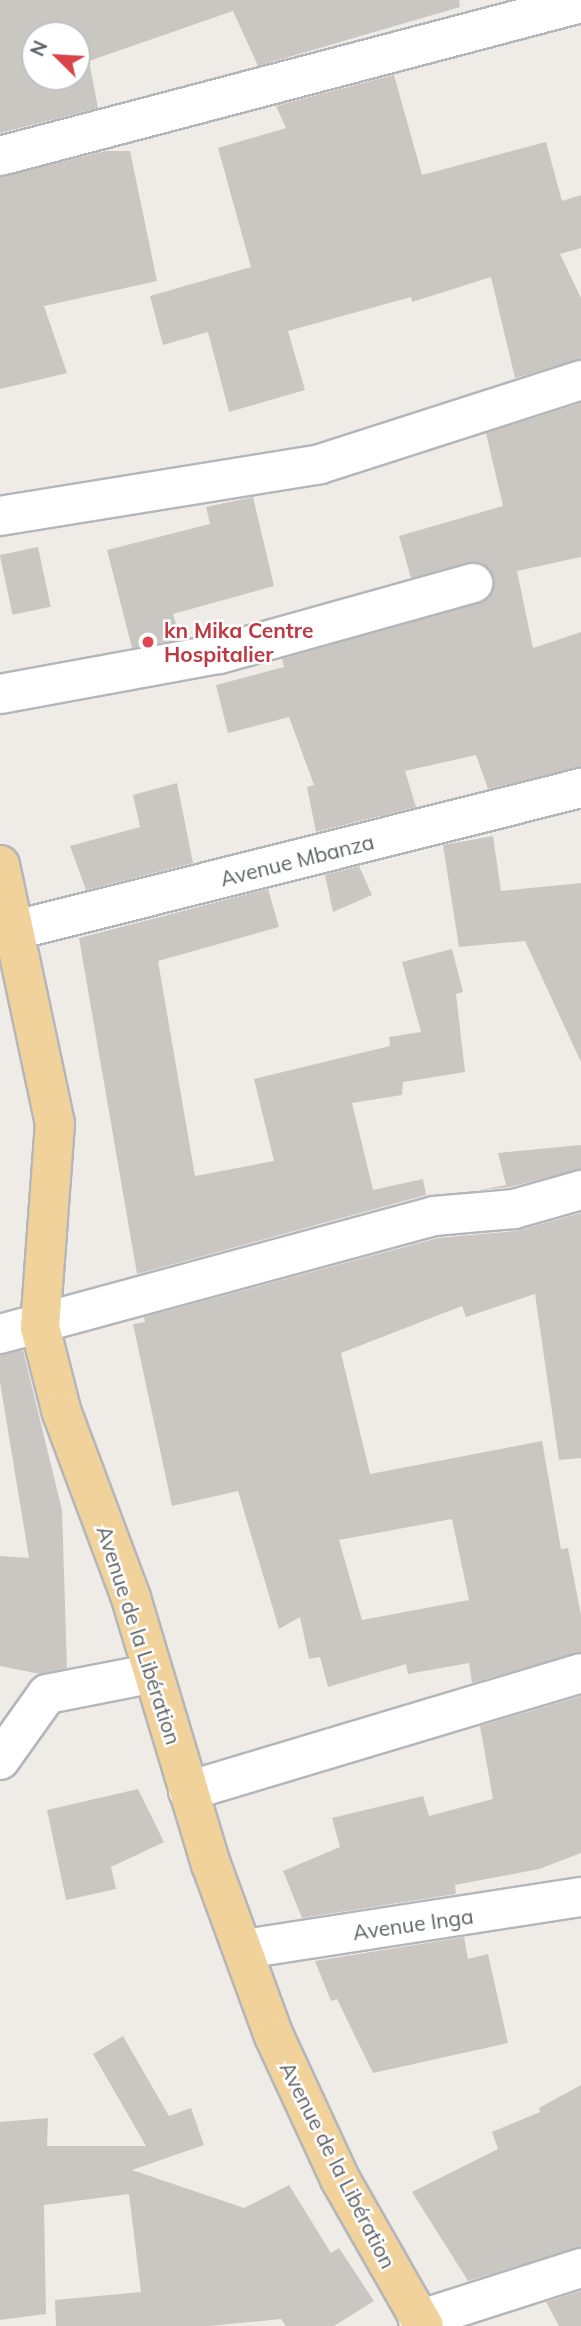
<!DOCTYPE html>
<meta charset="utf-8">
<style>
body{margin:0}
#map{position:relative;width:581px;height:2326px;overflow:hidden;background:#efece7;font-family:Mulish,sans-serif}
div>[style]{position:absolute}
[style*='--x']{left:calc(var(--x)*1px);top:calc(var(--y)*1px);width:calc(var(--w)*1px);rotate:calc(var(--a)*1deg)}
.building>*{inset:0;background:#cac7c3;transform-origin:0 0}
.roads{filter:drop-shadow(2px 0 #b4b7ba) drop-shadow(-2px 0 #b4b7ba) drop-shadow(0 2px #b4b7ba) drop-shadow(0 -2px #b4b7ba)}
.minor>*{height:38px;margin:-19px;padding:0 19px;transform-origin:19px;border-radius:19px;background:#fff}
.highway>*{height:38px;margin:-19px;padding:0 19px;transform-origin:19px;border-radius:19px;background:#f2d29b}
.dots>*{width:19px;height:19px;translate:-50% -50%;box-sizing:border-box;border:4px solid #fff;border-radius:50%}
span{translate:-50% -50%;white-space:nowrap;text-align:center;line-height:1.15;-webkit-text-stroke:5px #fff;paint-order:stroke}
.health-label{font-size:21px;color:#be3a42;font-weight:700}
.left{translate:0 -50%;text-align:left}
.street-label{font-size:21px;color:#5e6265}
.north{position:absolute;left:21px;top:21px;width:70px;height:70px;box-sizing:border-box;background:#fff;border:2px solid #bfc0c1;border-radius:50%;rotate:294deg;font-size:19px;font-weight:700;line-height:28px;text-align:center;color:#5e6265}
.north::after{content:'';display:block;margin:auto;width:24px;height:32px;background:#d84449;clip-path:polygon(50% 0,100% 100%,50% 72%,0 100%)}
</style>
<div id="map">
<div class="building">
<div style="clip-path:polygon(evenodd,0 0,459px 0,460px 7px,258px 66px,233px 11px,89px 61px,98px 108px,0 133px,0 0,35px 35px,77px 35px,77px 77px,35px 77px,35px 35px)"></div>
<div style="clip-path:polygon(394px 75px,422px 175px,546px 142px,562px 201px,581px 195px,581px 248px,560px 254px,581px 298px,581px 359px,515px 378px,491px 277px,412px 302px,411px 297px,288px 331px,305px 390px,229px 412px,208px 332px,163px 345px,150px 296px,251px 267px,218px 148px,286px 128px,276px 106px)"></div>
<div style="clip-path:polygon(106px 151px,130px 151px,157px 281px,44px 306px,67px 373px,0 389px,0 177px)"></div>
<div style="clip-path:polygon(581px 403px,581px 557px,517px 571px,533px 648px,581px 632px,581px 767px,488px 789px,476px 755px,405px 771px,416px 807px,316px 832px,307px 787px,314px 785px,289px 717px,228px 733px,216px 685px,284px 667px,282px 659px,488px 599px,494px 578px,479px 562px,411px 578px,399px 536px,503px 506px,486px 433px)"></div>
<div style="clip-path:polygon(253px 497px,274px 586px,173px 614px,180px 639px,132px 648px,107px 550px,210px 524px,206px 507px)"></div>
<div style="left:38px;top:547px;width:61px;height:39px;rotate:78deg"></div>
<div style="clip-path:polygon(177px 783px,193px 863px,86px 890px,70px 846px,140px 827px,133px 795px)"></div>
<div style="clip-path:polygon(493px 836px,501px 891px,581px 883px,581px 1062px,525px 941px,459px 947px,443px 845px)"></div>
<div style="clip-path:polygon(359px 866px,372px 895px,333px 912px,325px 875px)"></div>
<div style="clip-path:polygon(268px 889px,279px 927px,158px 961px,195px 1176px,274px 1161px,254px 1079px,390px 1046px,389px 1037px,421px 1032px,402px 962px,452px 949px,463px 992px,456px 994px,465px 1072px,403px 1082px,402px 1095px,352px 1103px,373px 1190px,423px 1179px,426px 1195px,137px 1274px,79px 938px)"></div>
<div style="clip-path:polygon(581px 1145px,581px 1169px,510px 1187px,479px 1190px,506px 1185px,498px 1153px)"></div>
<div style="clip-path:polygon(evenodd,581px 1213px,581px 1458px,559px 1460px,535px 1294px,466px 1317px,462px 1306px,341px 1353px,370px 1474px,542px 1441px,561px 1549px,568px 1548px,581px 1615px,581px 1652px,472px 1683px,469px 1663px,408px 1674px,406px 1664px,328px 1687px,320px 1657px,309px 1659px,300px 1617px,279px 1629px,238px 1491px,172px 1506px,133px 1324px,145px 1322px,144px 1317px,438px 1238px,516px 1231px,581px 1213px,452px 1519px,469px 1600px,362px 1620px,339px 1540px,452px 1519px)"></div>
<div style="clip-path:polygon(23px 1350px,62px 1510px,67px 1668px,40px 1674px,0 1666px,0 1556px,29px 1558px,0 1382px,0 1355px)"></div>
<div style="clip-path:polygon(581px 1696px,581px 1853px,539px 1869px,455px 1885px,456px 1894px,302px 1918px,283px 1871px,340px 1847px,332px 1818px,423px 1796px,429px 1816px,493px 1799px,480px 1726px)"></div>
<div style="clip-path:polygon(138px 1789px,164px 1842px,111px 1867px,116px 1889px,66px 1900px,47px 1810px)"></div>
<div style="clip-path:polygon(464px 1937px,468px 1959px,488px 1954px,508px 2043px,373px 2073px,337px 1999px,331px 2001px,315px 1961px)"></div>
<div style="clip-path:polygon(123px 2036px,169px 2116px,191px 2108px,204px 2145px,132px 2170px,244px 2208px,289px 2185px,331px 2253px,339px 2248px,374px 2301px,334px 2326px,286px 2326px,281px 2319px,209px 2326px,56px 2326px,55px 2300px,141px 2292px,129px 2194px,44px 2205px,46px 2314px,0 2320px,0 2122px,48px 2118px,47px 2146px,146px 2146px,93px 2054px)"></div>
<div style="clip-path:polygon(581px 2085px,581px 2247px,468px 2281px,412px 2192px,498px 2149px,492px 2132px,540px 2112px,539px 2108px)"></div>
<div style="clip-path:polygon(581px 2291px,581px 2326px,559px 2326px,546px 2302px)"></div>
</div>
<div class="roads">
<div class="minor">
<div style="--x:0;--y:156;--w:601;--a:-14.75"></div>
<div style="--x:0;--y:516;--w:324;--a:-9.2"></div>
<div style="--x:320;--y:464;--w:274;--a:-17.8"></div>
<div style="--x:0;--y:694;--w:223;--a:-10.4"></div>
<div style="--x:219;--y:654;--w:264;--a:-15.6"></div>
<div style="--x:0;--y:934;--w:599;--a:-14.11"></div>
<div style="--x:0;--y:1334;--w:450;--a:-15.2"></div>
<div style="--x:434;--y:1216;--w:80;--a:-5"></div>
<div style="--x:514;--y:1209;--w:70;--a:-15.8"></div>
<div style="--x:0;--y:1760;--w:81;--a:-54.5"></div>
<div style="--x:47;--y:1694;--w:105;--a:-11"></div>
<div style="--x:188;--y:1791;--w:410;--a:-16.7"></div>
<div style="--x:244;--y:1949;--w:341;--a:-8.8"></div>
<div style="--x:418;--y:2320;--w:171;--a:-17.7"></div>
</div>
<div class="highway">
<div style="--x:0;--y:865;--w:264;--a:78"></div>
<div style="--x:55;--y:1123;--w:205;--a:94.2"></div>
<div style="--x:40;--y:1327;--w:89;--a:75.7"></div>
<div style="--x:62;--y:1413;--w:197;--a:69.5"></div>
<div style="--x:131;--y:1598;--w:278;--a:73.3"></div>
<div style="--x:211;--y:1864;--w:183;--a:69.9"></div>
<div style="--x:274;--y:2036;--w:157;--a:65.2"></div>
<div style="--x:340;--y:2179;--w:169;--a:60.3"></div>
</div>
</div>
<div class="dots">
<div style="left:148px;top:642px;background:#e0444e"></div>
</div>
<div class="health-label">
<span class="left" style="left:164px;top:642px">kn Mika Centre<br>Hospitalier</span>
</div>
<div class="street-label">
<span style="left:297px;top:860px;rotate:-14deg">Avenue Mbanza</span>
<span style="left:139px;top:1635px;rotate:72deg">Avenue de la Libération</span>
<span style="left:413px;top:1924px;rotate:-8deg">Avenue Inga</span>
<span style="left:338px;top:2165px;rotate:63deg">Avenue de la Libération</span>
</div>
<div class="north">N</div>
</div>
